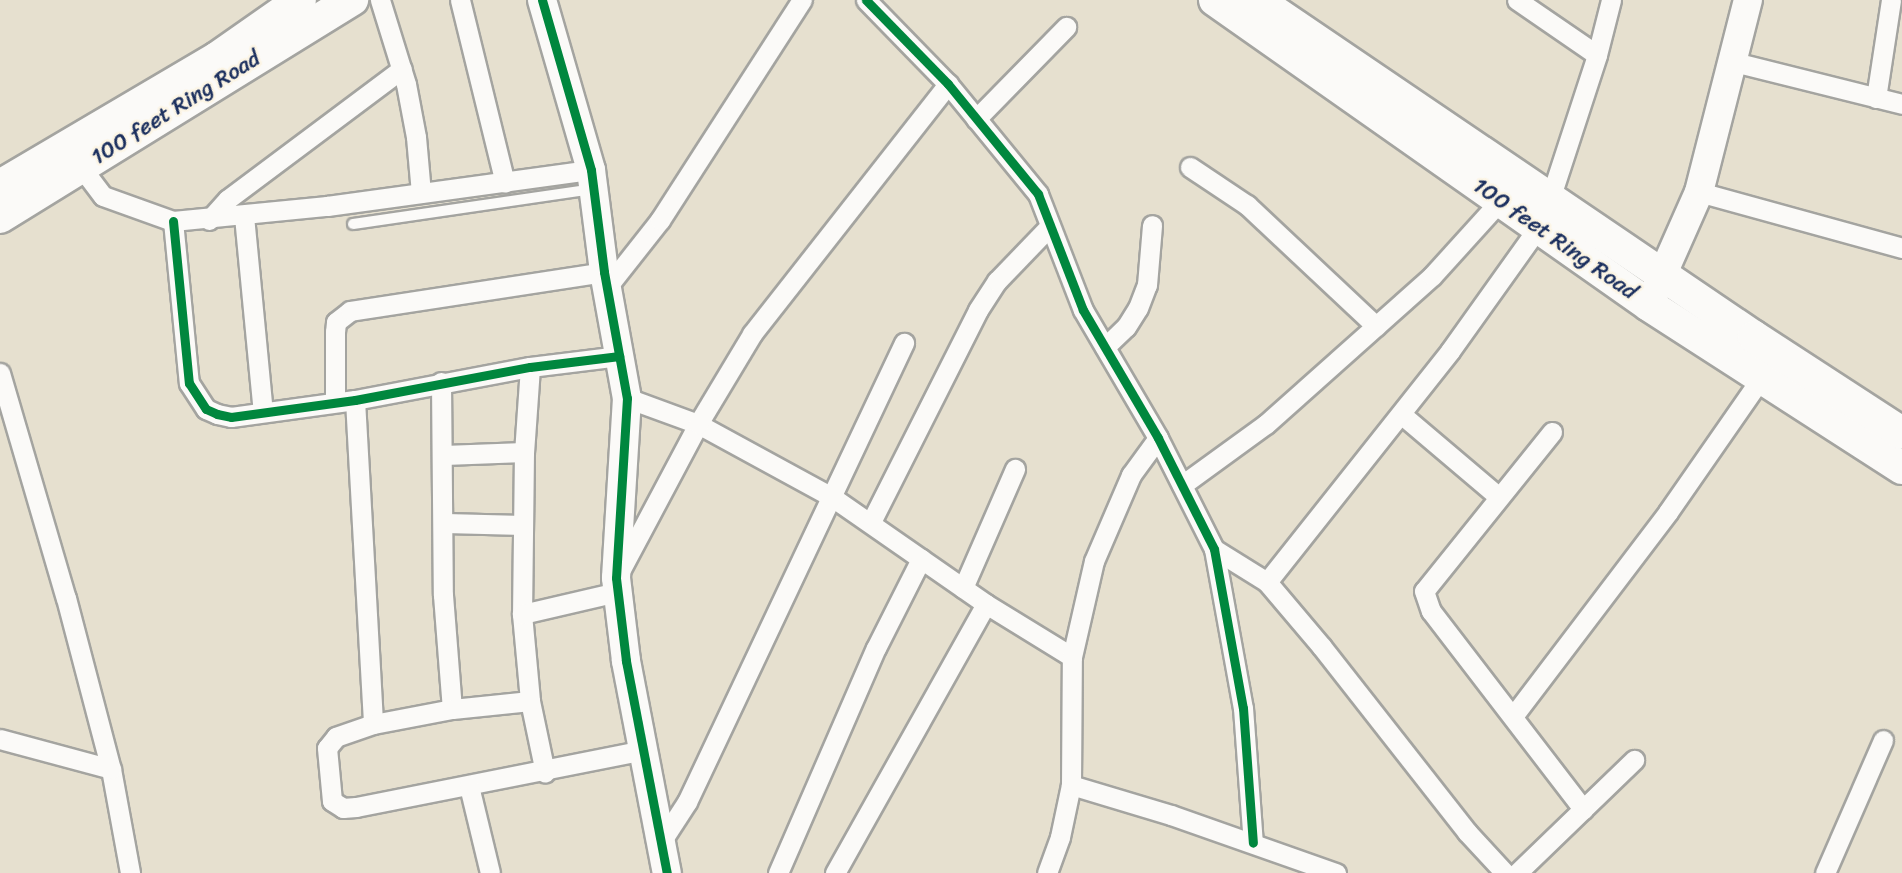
<!DOCTYPE html>
<style>
body{margin:0}
#map{position:relative;width:1902px;height:873px;overflow:hidden;background:#e6e0cf;font-family:Sriracha,sans-serif}
div>[style]{position:absolute}
[style*='--x']{left:calc(var(--x)*1px);top:calc(var(--y)*1px);width:calc(var(--w)*1px);rotate:calc(var(--a)*1deg)}
.roads{filter:drop-shadow(2px 0 #a4a4a0) drop-shadow(-2px 0 #a4a4a0) drop-shadow(0 2px #a4a4a0) drop-shadow(0 -2px #a4a4a0)}
.lane>*{height:10px;margin:-5px;padding:0 5px;transform-origin:5px;border-radius:5px;background:#fbfaf8}
.street>*{height:19px;margin:-9.5px;padding:0 9.5px;transform-origin:9.5px;border-radius:9.5px;background:#fbfaf8}
.secondary>*{height:28px;margin:-14px;padding:0 14px;transform-origin:14px;border-radius:14px;background:#fbfaf8}
.primary>*{height:32px;margin:-16px;padding:0 16px;transform-origin:16px;border-radius:16px;background:#fbfaf8}
.cycleway>*{height:9px;margin:-4.5px;padding:0 4.5px;transform-origin:4.5px;border-radius:4.5px;background:#00873e}
span{translate:-50% -50%;white-space:nowrap;text-align:center;line-height:1.15;-webkit-text-stroke:5px #fcf5e5;paint-order:stroke}
.street-label{font-size:23px;color:#1b2f5e}
</style>
<div id="map">
<div class="roads">
<div class="lane">
<div style="--x:353;--y:224;--w:242;--a:-8.3"></div>
</div>
<div class="street">
<div style="--x:380;--y:0;--w:88;--a:72.8"></div>
<div style="--x:406;--y:84;--w:54;--a:79.3"></div>
<div style="--x:416;--y:137;--w:56;--a:84.9"></div>
<div style="--x:460;--y:0;--w:188;--a:76.2"></div>
<div style="--x:866;--y:0;--w:117;--a:45.7"></div>
<div style="--x:948;--y:84;--w:142;--a:50.7"></div>
<div style="--x:1038;--y:194;--w:124;--a:68.8"></div>
<div style="--x:1083;--y:310;--w:148;--a:59.6"></div>
<div style="--x:1158;--y:438;--w:124;--a:63.2"></div>
<div style="--x:1214;--y:549;--w:162;--a:79.7"></div>
<div style="--x:1243;--y:708;--w:135;--a:85.8"></div>
<div style="--x:1517;--y:0;--w:97;--a:34.5"></div>
<div style="--x:1734;--y:62;--w:173;--a:14"></div>
<div style="--x:1876;--y:98;--w:99;--a:-81.3"></div>
<div style="--x:976;--y:119;--w:129;--a:-45.6"></div>
<div style="--x:81;--y:167;--w:36;--a:53"></div>
<div style="--x:103;--y:196;--w:74;--a:19.7"></div>
<div style="--x:173;--y:221;--w:155;--a:-5.6"></div>
<div style="--x:327;--y:206;--w:266;--a:-7.8"></div>
<div style="--x:1190;--y:167;--w:69;--a:33.7"></div>
<div style="--x:1247;--y:205;--w:177;--a:43.2"></div>
<div style="--x:1699;--y:192;--w:211;--a:15.4"></div>
<div style="--x:1550;--y:199;--w:151;--a:-71.9"></div>
<div style="--x:1597;--y:55;--w:57;--a:-75.7"></div>
<div style="--x:244;--y:216;--w:197;--a:84.5"></div>
<div style="--x:209;--y:220;--w:28;--a:-48"></div>
<div style="--x:228;--y:199;--w:217;--a:-36.8"></div>
<div style="--x:173;--y:221;--w:163;--a:84.4"></div>
<div style="--x:189;--y:383;--w:31;--a:57"></div>
<div style="--x:206;--y:409;--w:12;--a:24"></div>
<div style="--x:217;--y:414;--w:14;--a:12"></div>
<div style="--x:231;--y:417;--w:125;--a:-7.8"></div>
<div style="--x:355;--y:400;--w:178;--a:-10.7"></div>
<div style="--x:530;--y:367;--w:90;--a:-7"></div>
<div style="--x:608;--y:286;--w:84;--a:-51.8"></div>
<div style="--x:660;--y:220;--w:262;--a:-57.2"></div>
<div style="--x:1105;--y:347;--w:29;--a:-44"></div>
<div style="--x:1126;--y:327;--w:22;--a:-58"></div>
<div style="--x:1138;--y:308;--w:25;--a:-69"></div>
<div style="--x:1147;--y:285;--w:60;--a:-85.2"></div>
<div style="--x:530;--y:367;--w:85;--a:94"></div>
<div style="--x:524;--y:452;--w:162;--a:90.7"></div>
<div style="--x:522;--y:614;--w:87;--a:84.7"></div>
<div style="--x:530;--y:701;--w:73;--a:78.1"></div>
<div style="--x:0;--y:373;--w:234;--a:73.7"></div>
<div style="--x:66;--y:598;--w:177;--a:75.3"></div>
<div style="--x:111;--y:769;--w:106;--a:79.6"></div>
<div style="--x:441;--y:382;--w:213;--a:89.5"></div>
<div style="--x:443;--y:595;--w:114;--a:85.5"></div>
<div style="--x:627;--y:398;--w:76;--a:20.1"></div>
<div style="--x:698;--y:424;--w:153;--a:28.6"></div>
<div style="--x:832;--y:497;--w:188;--a:34.8"></div>
<div style="--x:986;--y:604;--w:101;--a:31.6"></div>
<div style="--x:355;--y:400;--w:324;--a:86.8"></div>
<div style="--x:335;--y:401;--w:69;--a:-90"></div>
<div style="--x:335;--y:332;--w:10;--a:-84"></div>
<div style="--x:336;--y:322;--w:18;--a:-38"></div>
<div style="--x:350;--y:311;--w:257;--a:-8.7"></div>
<div style="--x:1401;--y:414;--w:128;--a:40.3"></div>
<div style="--x:1552;--y:432;--w:204;--a:128.8"></div>
<div style="--x:1424;--y:591;--w:21;--a:71"></div>
<div style="--x:1431;--y:611;--w:250;--a:52.5"></div>
<div style="--x:444;--y:455;--w:80;--a:-2.1"></div>
<div style="--x:1182;--y:485;--w:104;--a:-36"></div>
<div style="--x:1266;--y:424;--w:222;--a:-41.7"></div>
<div style="--x:1432;--y:276;--w:103;--a:-47.8"></div>
<div style="--x:871;--y:522;--w:237;--a:-63.2"></div>
<div style="--x:978;--y:310;--w:35;--a:-57"></div>
<div style="--x:997;--y:281;--w:76;--a:-46.1"></div>
<div style="--x:445;--y:523;--w:78;--a:1.5"></div>
<div style="--x:1214;--y:549;--w:62;--a:31.9"></div>
<div style="--x:1267;--y:582;--w:85;--a:49.8"></div>
<div style="--x:1322;--y:647;--w:235;--a:51.9"></div>
<div style="--x:1467;--y:832;--w:56;--a:47.2"></div>
<div style="--x:620;--y:571;--w:166;--a:-62"></div>
<div style="--x:698;--y:424;--w:105;--a:-59"></div>
<div style="--x:752;--y:334;--w:318;--a:-51.9"></div>
<div style="--x:1267;--y:582;--w:295;--a:-51.6"></div>
<div style="--x:1450;--y:351;--w:153;--a:-54.5"></div>
<div style="--x:963;--y:588;--w:130;--a:-66.4"></div>
<div style="--x:522;--y:614;--w:98;--a:-13"></div>
<div style="--x:530;--y:701;--w:78;--a:174.1"></div>
<div style="--x:452;--y:709;--w:80;--a:169.2"></div>
<div style="--x:373;--y:724;--w:39;--a:161"></div>
<div style="--x:336;--y:737;--w:14;--a:129"></div>
<div style="--x:327;--y:748;--w:53;--a:84.6"></div>
<div style="--x:332;--y:801;--w:13;--a:32"></div>
<div style="--x:343;--y:808;--w:13;--a:-4"></div>
<div style="--x:356;--y:807;--w:293;--a:-11.2"></div>
<div style="--x:1514;--y:715;--w:255;--a:-52.8"></div>
<div style="--x:1668;--y:512;--w:163;--a:-55.2"></div>
<div style="--x:0;--y:739;--w:115;--a:15.1"></div>
<div style="--x:1071;--y:785;--w:104;--a:16.7"></div>
<div style="--x:1171;--y:815;--w:175;--a:19.4"></div>
<div style="--x:469;--y:786;--w:89;--a:76.4"></div>
<div style="--x:661;--y:842;--w:48;--a:-57"></div>
<div style="--x:687;--y:802;--w:508;--a:-64.7"></div>
<div style="--x:778;--y:873;--w:245;--a:-66.5"></div>
<div style="--x:876;--y:648;--w:100;--a:-63.2"></div>
<div style="--x:835;--y:873;--w:308;--a:-60.7"></div>
<div style="--x:1047;--y:873;--w:38;--a:-70"></div>
<div style="--x:1060;--y:837;--w:53;--a:-78.1"></div>
<div style="--x:1071;--y:785;--w:128;--a:-89.6"></div>
<div style="--x:1072;--y:657;--w:98;--a:-77.1"></div>
<div style="--x:1094;--y:561;--w:94;--a:-66.7"></div>
<div style="--x:1131;--y:475;--w:46;--a:-53.9"></div>
<div style="--x:1517;--y:873;--w:163;--a:-44"></div>
<div style="--x:1825;--y:873;--w:145;--a:-66.4"></div>
</div>
<div class="secondary">
<div style="--x:542;--y:0;--w:177;--a:73.9"></div>
<div style="--x:591;--y:170;--w:103;--a:82.7"></div>
<div style="--x:604;--y:272;--w:128;--a:79.7"></div>
<div style="--x:627;--y:398;--w:180;--a:93.5"></div>
<div style="--x:616;--y:578;--w:84;--a:83.1"></div>
<div style="--x:626;--y:661;--w:216;--a:79.1"></div>
<div style="--x:1653;--y:296;--w:114;--a:-66.1"></div>
<div style="--x:1699;--y:192;--w:198;--a:-75.7"></div>
</div>
<div class="primary">
<div style="--x:1215;--y:0;--w:530;--a:35.1"></div>
<div style="--x:1649;--y:305;--w:301;--a:32.8"></div>
<div style="--x:1257;--y:0;--w:600;--a:34.14"></div>
<div style="--x:1754;--y:337;--w:176;--a:33"></div>
<div style="--x:0;--y:186;--w:252;--a:-30.5"></div>
<div style="--x:217;--y:58;--w:101;--a:-34.9"></div>
<div style="--x:0;--y:217;--w:414;--a:-31.7"></div>
</div>
</div>
<div class="cycleway">
<div style="--x:542;--y:0;--w:177;--a:73.9"></div>
<div style="--x:591;--y:170;--w:103;--a:82.7"></div>
<div style="--x:604;--y:272;--w:128;--a:79.7"></div>
<div style="--x:627;--y:398;--w:180;--a:93.5"></div>
<div style="--x:616;--y:578;--w:84;--a:83.1"></div>
<div style="--x:626;--y:661;--w:216;--a:79.1"></div>
<div style="--x:866;--y:0;--w:117;--a:45.7"></div>
<div style="--x:948;--y:84;--w:142;--a:50.7"></div>
<div style="--x:1038;--y:194;--w:124;--a:68.8"></div>
<div style="--x:1083;--y:310;--w:148;--a:59.6"></div>
<div style="--x:1158;--y:438;--w:124;--a:63.2"></div>
<div style="--x:1214;--y:549;--w:162;--a:79.7"></div>
<div style="--x:1243;--y:708;--w:135;--a:85.8"></div>
<div style="--x:173;--y:221;--w:163;--a:84.4"></div>
<div style="--x:189;--y:383;--w:31;--a:57"></div>
<div style="--x:206;--y:409;--w:12;--a:24"></div>
<div style="--x:217;--y:414;--w:14;--a:12"></div>
<div style="--x:231;--y:417;--w:125;--a:-7.8"></div>
<div style="--x:355;--y:400;--w:178;--a:-10.7"></div>
<div style="--x:530;--y:367;--w:90;--a:-7"></div>
</div>
<div class="street-label">
<span style="left:176px;top:108px;rotate:-32deg">100 feet Ring Road</span>
<span style="left:1555px;top:239px;rotate:35deg">100 feet Ring Road</span>
</div>
</div>
